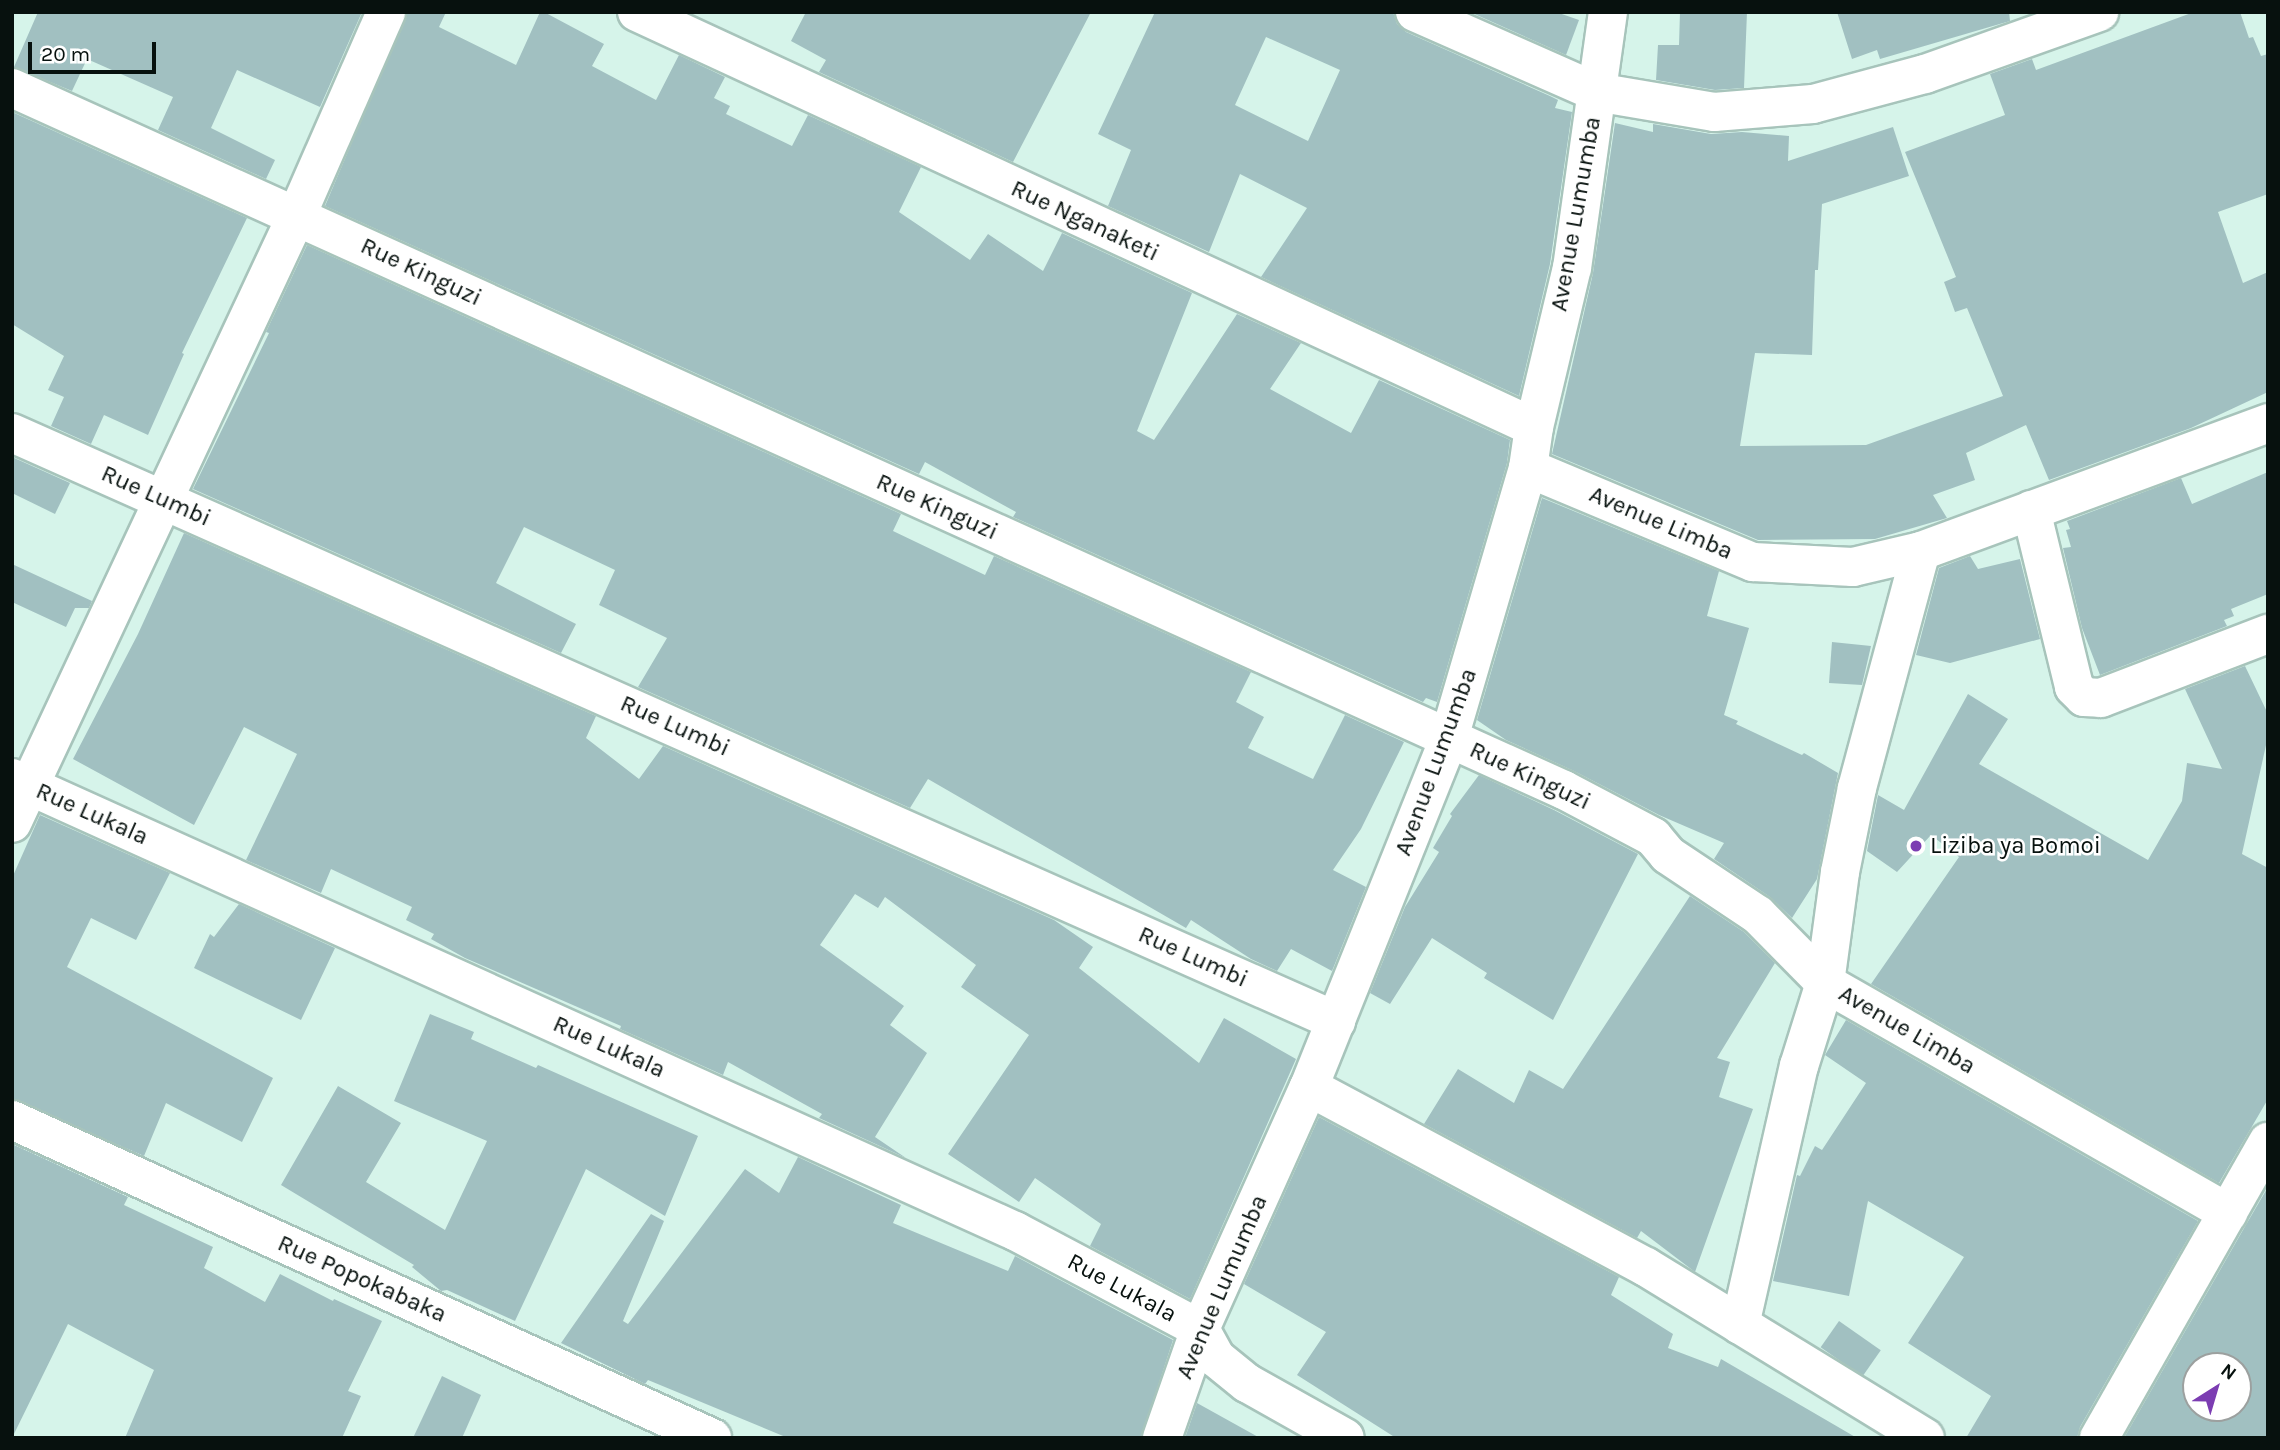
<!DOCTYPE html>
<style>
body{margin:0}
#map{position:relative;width:2280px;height:1450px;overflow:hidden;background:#d6f4ea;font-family:Karla,sans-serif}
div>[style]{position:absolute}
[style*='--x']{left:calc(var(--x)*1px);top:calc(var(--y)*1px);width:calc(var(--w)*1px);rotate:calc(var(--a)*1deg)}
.building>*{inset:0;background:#a1c0c1;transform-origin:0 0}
.roads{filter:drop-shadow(2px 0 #a7c4bb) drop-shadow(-2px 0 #a7c4bb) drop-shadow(0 2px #a7c4bb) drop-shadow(0 -2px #a7c4bb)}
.minor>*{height:38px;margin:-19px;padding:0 19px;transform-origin:19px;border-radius:19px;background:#fff}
.dots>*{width:19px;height:19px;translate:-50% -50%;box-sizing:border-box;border:4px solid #fff;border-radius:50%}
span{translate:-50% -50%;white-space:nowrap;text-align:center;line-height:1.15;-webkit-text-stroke:5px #fff;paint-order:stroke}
.street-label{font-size:24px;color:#07110e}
.poi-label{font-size:24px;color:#07110e}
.left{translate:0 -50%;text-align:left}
.frame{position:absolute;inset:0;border:14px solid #07110e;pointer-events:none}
.north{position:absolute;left:2182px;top:1352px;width:70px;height:70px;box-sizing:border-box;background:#fff;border:2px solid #9ca09f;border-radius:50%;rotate:37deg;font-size:19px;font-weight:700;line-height:28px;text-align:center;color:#07110e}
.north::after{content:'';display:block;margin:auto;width:24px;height:32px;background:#7c3db2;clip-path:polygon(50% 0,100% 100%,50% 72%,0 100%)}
.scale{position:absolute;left:28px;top:42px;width:128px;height:32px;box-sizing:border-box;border:4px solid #07110e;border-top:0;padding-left:9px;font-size:21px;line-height:24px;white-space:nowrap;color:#07110e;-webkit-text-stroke:5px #fff;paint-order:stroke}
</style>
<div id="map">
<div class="building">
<div style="clip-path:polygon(38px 12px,362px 12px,320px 107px,237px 70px,211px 128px,275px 160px,266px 179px,158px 130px,173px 97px,87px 59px,72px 91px,14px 67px)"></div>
<div style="clip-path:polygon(407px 12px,446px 12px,439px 27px,516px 65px,540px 12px,544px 12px,604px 44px,592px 66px,656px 100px,679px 55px,725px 77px,714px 98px,730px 106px,726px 114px,792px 146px,808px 115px,921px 167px,899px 212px,970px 260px,988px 234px,1043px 271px,1062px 233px,1192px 293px,1137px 431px,1154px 440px,1237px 314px,1301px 343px,1270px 389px,1351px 433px,1379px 380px,1510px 440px,1507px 463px,1437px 702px,1426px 698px,1423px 702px,1013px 517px,1016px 512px,925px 462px,919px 474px,325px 206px)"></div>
<div style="clip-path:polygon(806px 12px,1091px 12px,1013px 162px,819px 72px,826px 60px,791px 41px)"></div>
<div style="clip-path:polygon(evenodd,1155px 12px,1393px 12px,1397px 24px,1406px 32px,1550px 96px,1558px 100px,1555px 108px,1572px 112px,1550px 264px,1519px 396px,1261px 277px,1307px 208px,1240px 174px,1209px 252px,1108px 206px,1131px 150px,1098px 134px,1155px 12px,1266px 37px,1340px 70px,1308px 141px,1235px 105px,1266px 37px)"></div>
<div style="clip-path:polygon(1470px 12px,1556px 12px,1579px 20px,1566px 55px)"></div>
<div style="clip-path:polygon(1680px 12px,1747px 12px,1744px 88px,1715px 90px,1656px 80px,1658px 45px,1679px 45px)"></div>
<div style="clip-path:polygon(1837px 12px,2009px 12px,2010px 21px,1880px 59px,1877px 50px,1852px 59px)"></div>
<div style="clip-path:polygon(2194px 12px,2240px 12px,2249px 38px,2253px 37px,2261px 56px,2268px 54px,2268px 194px,2218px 212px,2243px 283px,2268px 272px,2268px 392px,2191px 428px,2049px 480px,2026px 425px,1966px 453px,1975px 480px,1933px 495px,1947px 518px,1875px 539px,1758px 540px,1552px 454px,1593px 273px,1615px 123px,1653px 132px,1653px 124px,1711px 134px,1742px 132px,1789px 136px,1788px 161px,1893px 127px,1909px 176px,1822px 204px,1818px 270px,1815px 270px,1812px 355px,1755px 353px,1740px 446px,1866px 445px,2003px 396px,1967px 308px,1955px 312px,1944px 282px,1956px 277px,1905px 152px,2005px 115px,1990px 74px,2032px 59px,2036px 70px)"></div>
<div style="clip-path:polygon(12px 112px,247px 218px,182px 353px,184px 354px,148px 435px,104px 415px,91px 444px,51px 426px,64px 397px,48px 390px,64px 356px,12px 324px)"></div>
<div style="clip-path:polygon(307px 245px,901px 514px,893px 531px,985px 575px,994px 556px,1251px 672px,1236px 702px,1264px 717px,1248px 748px,1313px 779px,1345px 715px,1404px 742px,1361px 829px,1333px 870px,1366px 887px,1332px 971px,1291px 949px,1277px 971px,1251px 959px,1191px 920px,1186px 928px,928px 779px,910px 808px,638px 687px,667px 638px,599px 605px,615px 570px,524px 527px,496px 583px,576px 624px,561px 653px,193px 489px,269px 333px,266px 332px)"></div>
<div style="clip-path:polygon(12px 457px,70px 483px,55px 514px,12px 493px)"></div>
<div style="clip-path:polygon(2268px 472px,2268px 594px,2231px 609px,2234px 616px,2224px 620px,2227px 626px,2100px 675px,2082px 628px,2063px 548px,2071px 547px,2066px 530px,2070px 529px,2067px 521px,2181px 478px,2192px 504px)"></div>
<div style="clip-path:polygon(1542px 498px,1719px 571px,1707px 616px,1749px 628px,1724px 715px,1738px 721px,1736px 724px,1802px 755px,1804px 753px,1838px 773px,1817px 879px,1792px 918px,1770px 897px,1714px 859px,1724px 843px,1659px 815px,1574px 771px,1506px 740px,1477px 720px)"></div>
<div style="clip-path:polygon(184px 533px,596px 716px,586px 738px,639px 779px,663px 746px,1054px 920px,1093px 947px,1079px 968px,1199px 1063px,1224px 1018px,1296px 1059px,1190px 1299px,1090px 1246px,1101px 1224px,1035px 1178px,1019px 1202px,948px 1154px,1029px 1035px,961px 987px,976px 965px,885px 897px,878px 908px,855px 894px,820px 945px,904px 1006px,890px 1025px,927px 1053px,875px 1137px,906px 1158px,819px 1118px,822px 1114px,728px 1062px,723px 1075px,620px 1029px,621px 1026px,465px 958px,431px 939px,434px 934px,406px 920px,412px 907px,331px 869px,321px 893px,246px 860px,297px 754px,244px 727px,194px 825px,73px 759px,138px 634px)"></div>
<div style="clip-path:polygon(1970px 556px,1978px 569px,2020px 559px,2040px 639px,1950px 663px,1916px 655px,1939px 568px)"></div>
<div style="clip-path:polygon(12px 564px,92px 601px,89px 608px,75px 608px,66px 627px,12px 602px)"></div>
<div style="clip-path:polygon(1832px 642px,1871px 646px,1862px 685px,1829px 683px)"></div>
<div style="clip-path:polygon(2245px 666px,2268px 714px,2268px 736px,2242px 854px,2268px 868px,2268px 1099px,2219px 1183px,1871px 984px,1959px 857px,1931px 835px,1897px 872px,1867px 851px,1878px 795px,1904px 810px,1968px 694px,2008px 719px,1979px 764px,2148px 860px,2182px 801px,2187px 763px,2222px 769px,2185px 689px)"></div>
<div style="clip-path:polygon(1479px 775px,1554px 810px,1638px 854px,1553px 1020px,1484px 978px,1487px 973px,1432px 938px,1390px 1004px,1370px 993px,1405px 907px,1439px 852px,1433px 848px,1452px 816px,1450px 814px)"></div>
<div style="clip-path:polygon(40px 815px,170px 873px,136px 940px,91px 918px,67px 967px,273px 1078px,242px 1142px,166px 1103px,144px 1156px,12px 1099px,12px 878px)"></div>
<div style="clip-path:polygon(1690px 896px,1744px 932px,1775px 963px,1717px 1058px,1730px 1062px,1719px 1097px,1753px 1109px,1695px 1272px,1641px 1231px,1637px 1238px,1424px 1124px,1458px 1069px,1514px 1103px,1529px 1070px,1563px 1089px)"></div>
<div style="clip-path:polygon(239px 904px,335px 948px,301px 1020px,194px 968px,210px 934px,214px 937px)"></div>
<div style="clip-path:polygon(430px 1014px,474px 1032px,471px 1039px,536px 1068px,538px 1065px,698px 1136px,665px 1216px,586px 1169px,515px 1321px,447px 1290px,441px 1291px,412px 1267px,414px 1265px,281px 1185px,338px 1086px,401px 1123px,366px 1182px,445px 1230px,487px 1141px,394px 1101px)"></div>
<div style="clip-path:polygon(1846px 1020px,2198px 1221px,2080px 1427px,2077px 1438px,1966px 1438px,1991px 1396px,1908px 1343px,1964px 1257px,1868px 1201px,1849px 1296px,1773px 1281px,1797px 1175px,1800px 1176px,1815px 1146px,1822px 1150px,1866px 1083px,1825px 1055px)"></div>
<div style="clip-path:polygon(1319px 1117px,1619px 1277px,1611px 1295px,1673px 1334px,1668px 1348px,1718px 1367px,1721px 1359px,1857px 1438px,1396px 1438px,1297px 1375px,1326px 1332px,1244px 1284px)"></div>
<div style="clip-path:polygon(12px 1144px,128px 1197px,124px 1205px,213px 1247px,204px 1268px,265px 1302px,280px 1274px,333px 1301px,334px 1299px,382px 1321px,348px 1391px,361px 1396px,342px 1438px,125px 1438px,154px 1370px,68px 1324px,12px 1438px)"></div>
<div style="clip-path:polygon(798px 1157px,901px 1205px,893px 1223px,1008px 1271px,1015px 1256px,1173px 1340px,1141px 1438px,788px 1438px,648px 1380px,645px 1384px,561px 1343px,651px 1214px,664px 1221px,623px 1321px,628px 1324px,745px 1169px,779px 1193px)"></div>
<div style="clip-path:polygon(evenodd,2268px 1187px,2268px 1438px,2124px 1438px,2247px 1223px,2268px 1187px,2196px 1366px,2238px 1366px,2238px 1408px,2196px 1408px,2196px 1366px)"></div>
<div style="left:1839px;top:1321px;width:51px;height:32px;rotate:35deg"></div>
<div style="clip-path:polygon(442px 1376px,481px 1395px,462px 1438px,413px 1438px)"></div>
<div style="clip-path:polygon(1197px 1403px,1260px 1438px,1185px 1438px)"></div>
</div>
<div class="roads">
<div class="minor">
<div style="--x:637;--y:12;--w:988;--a:24.83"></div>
<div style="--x:1415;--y:12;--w:198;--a:23.8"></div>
<div style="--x:1596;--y:92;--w:120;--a:9.6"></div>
<div style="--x:1714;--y:112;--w:99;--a:-4.6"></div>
<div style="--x:1813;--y:104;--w:116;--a:-15"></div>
<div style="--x:1925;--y:74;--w:185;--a:-19.6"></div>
<div style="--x:12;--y:88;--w:1703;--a:24.34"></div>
<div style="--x:1564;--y:790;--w:101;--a:27.8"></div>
<div style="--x:1653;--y:837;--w:23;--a:50"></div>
<div style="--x:1668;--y:855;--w:108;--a:33.7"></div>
<div style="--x:1758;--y:915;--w:95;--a:45.4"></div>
<div style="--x:1825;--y:983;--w:464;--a:29.7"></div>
<div style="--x:12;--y:433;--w:1449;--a:23.95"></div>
<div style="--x:1528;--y:468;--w:244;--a:22.7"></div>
<div style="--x:1753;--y:562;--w:100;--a:2.9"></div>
<div style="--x:1853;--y:567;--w:70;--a:-13.2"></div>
<div style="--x:1921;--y:551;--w:370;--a:-20.2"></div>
<div style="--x:2031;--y:510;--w:182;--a:76.3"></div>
<div style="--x:2074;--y:687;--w:14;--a:45"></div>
<div style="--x:2084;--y:697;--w:17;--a:3"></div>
<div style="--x:2101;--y:698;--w:179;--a:-21"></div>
<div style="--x:12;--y:778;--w:1101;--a:24.31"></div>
<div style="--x:1015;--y:1231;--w:209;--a:27.9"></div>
<div style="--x:1200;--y:1329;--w:33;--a:61"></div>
<div style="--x:1216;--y:1358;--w:40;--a:39"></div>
<div style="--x:1247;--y:1383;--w:112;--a:29.3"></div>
<div style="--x:12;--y:823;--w:671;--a:-64.89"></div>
<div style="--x:297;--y:215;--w:222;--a:-66.3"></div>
<div style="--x:1309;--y:1087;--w:382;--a:28.1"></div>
<div style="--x:1646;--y:1267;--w:327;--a:31.5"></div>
<div style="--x:12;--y:1120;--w:769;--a:24.43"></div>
<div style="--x:1740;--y:1325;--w:266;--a:-77.2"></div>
<div style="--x:1799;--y:1066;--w:87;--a:-72.6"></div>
<div style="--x:1825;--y:983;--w:112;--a:-82.3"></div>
<div style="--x:1840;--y:872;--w:86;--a:-78.6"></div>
<div style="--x:1857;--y:788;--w:245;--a:-74.9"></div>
<div style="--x:1162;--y:1438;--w:115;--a:-70.8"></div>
<div style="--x:1200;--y:1329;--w:265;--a:-65.8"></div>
<div style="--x:1309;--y:1087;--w:376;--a:-68.1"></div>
<div style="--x:1449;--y:738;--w:281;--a:-73.7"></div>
<div style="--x:1528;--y:468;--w:41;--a:-81.7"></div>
<div style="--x:1534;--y:427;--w:163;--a:-76.6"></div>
<div style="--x:1572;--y:268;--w:259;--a:-82"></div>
<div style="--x:2099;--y:1438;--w:341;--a:-60.3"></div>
</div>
</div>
<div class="dots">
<div style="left:1916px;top:846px;background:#7c3db2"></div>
</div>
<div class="street-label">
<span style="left:1576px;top:214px;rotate:-80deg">Avenue Lumumba</span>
<span style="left:1085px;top:221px;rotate:25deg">Rue Nganaketi</span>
<span style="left:421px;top:272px;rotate:25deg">Rue Kinguzi</span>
<span style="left:156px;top:496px;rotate:24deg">Rue Lumbi</span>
<span style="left:937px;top:507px;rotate:24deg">Rue Kinguzi</span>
<span style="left:1661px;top:523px;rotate:23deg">Avenue Limba</span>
<span style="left:675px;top:726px;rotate:24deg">Rue Lumbi</span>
<span style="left:1436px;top:762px;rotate:-70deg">Avenue Lumumba</span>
<span style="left:1530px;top:776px;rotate:25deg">Rue Kinguzi</span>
<span style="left:92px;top:814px;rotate:24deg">Rue Lukala</span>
<span style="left:1193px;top:957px;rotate:24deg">Rue Lumbi</span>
<span style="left:1907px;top:1030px;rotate:30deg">Avenue Limba</span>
<span style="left:609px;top:1047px;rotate:24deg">Rue Lukala</span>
<span style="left:362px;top:1279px;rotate:24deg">Rue Popokabaka</span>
<span style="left:1222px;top:1287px;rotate:-67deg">Avenue Lumumba</span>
<span style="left:1122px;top:1288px;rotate:28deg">Rue Lukala</span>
</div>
<div class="poi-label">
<span class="left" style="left:1930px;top:846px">Liziba ya Bomoi</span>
</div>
<div class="frame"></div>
<div class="north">N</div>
<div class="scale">20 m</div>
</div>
